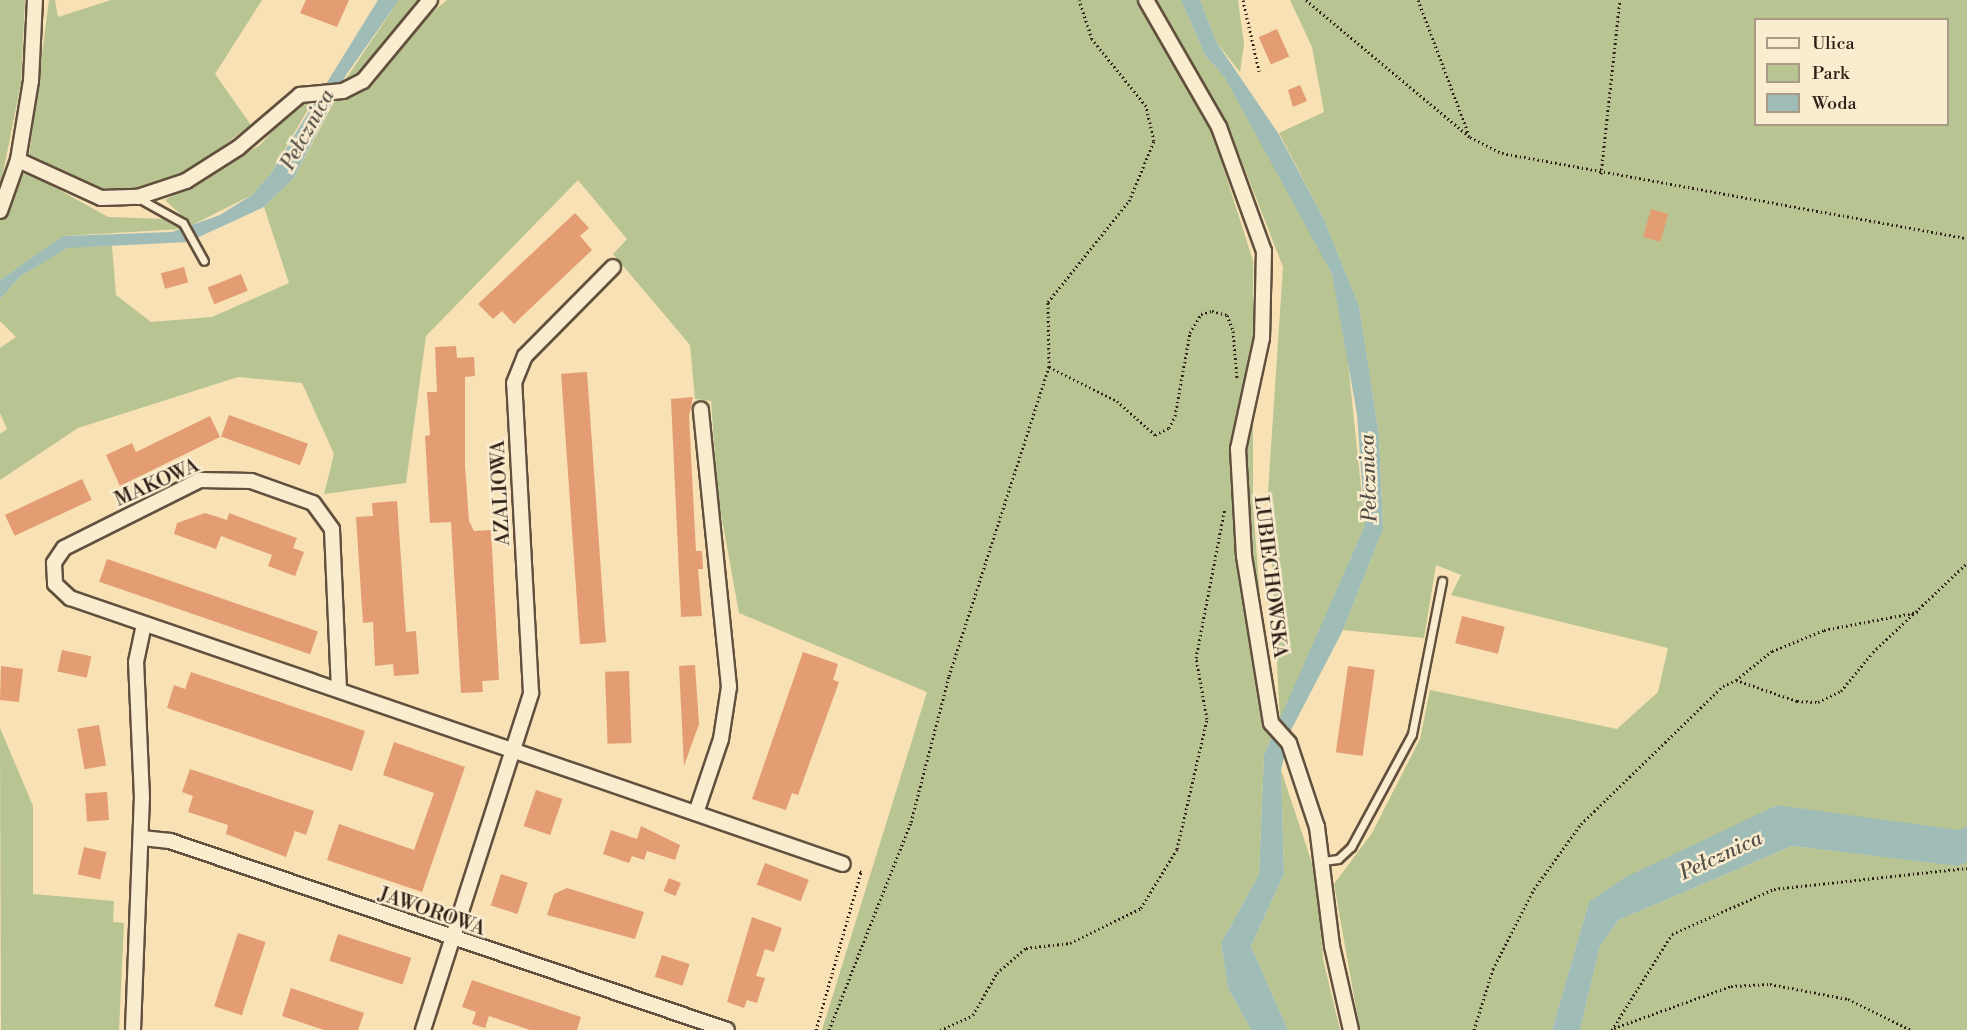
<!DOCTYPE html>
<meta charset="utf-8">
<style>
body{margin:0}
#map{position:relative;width:1967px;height:1030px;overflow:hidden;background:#f7e1b5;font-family:"Libre Bodoni",serif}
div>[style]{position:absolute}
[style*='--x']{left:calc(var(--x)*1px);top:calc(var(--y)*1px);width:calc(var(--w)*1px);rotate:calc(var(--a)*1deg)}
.green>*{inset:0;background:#b8c491}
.water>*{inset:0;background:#9fbcb6}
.building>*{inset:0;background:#e49d73;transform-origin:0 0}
.path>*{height:3px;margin-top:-1.5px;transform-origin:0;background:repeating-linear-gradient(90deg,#302017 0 1.5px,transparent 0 4.5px)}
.roads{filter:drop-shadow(2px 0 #62503e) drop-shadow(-2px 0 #62503e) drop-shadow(0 2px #62503e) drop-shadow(0 -2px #62503e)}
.lane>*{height:7px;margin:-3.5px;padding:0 3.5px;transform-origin:3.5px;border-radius:3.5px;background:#faeccf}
.street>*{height:14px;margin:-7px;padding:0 7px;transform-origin:7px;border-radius:7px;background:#faeccf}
span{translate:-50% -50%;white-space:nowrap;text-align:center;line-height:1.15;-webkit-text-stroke:5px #faeccf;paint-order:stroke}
.street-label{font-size:20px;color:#302017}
.water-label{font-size:21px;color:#514f47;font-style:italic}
.legend{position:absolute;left:1754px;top:18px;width:195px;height:108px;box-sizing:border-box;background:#faeccf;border:2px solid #a99a85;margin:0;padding:8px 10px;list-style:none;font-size:18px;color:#302017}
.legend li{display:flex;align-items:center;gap:12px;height:30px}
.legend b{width:30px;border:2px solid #a99a85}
</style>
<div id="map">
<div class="green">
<div style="clip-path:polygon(0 0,25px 0,21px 83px,0 188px)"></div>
<div style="clip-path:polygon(49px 0,55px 0,58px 17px,111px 0,262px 0,215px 74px,251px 125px,184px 175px,141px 191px,101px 191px,64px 179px,29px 156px)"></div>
<div style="clip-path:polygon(399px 0,420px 0,361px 74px,341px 86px)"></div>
<div style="clip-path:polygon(447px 0,1138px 0,1213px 135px,1253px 261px,1253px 506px,1271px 739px,1264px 755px,1259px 874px,1221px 943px,1228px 988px,1251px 1030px,822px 1030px,927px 692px,739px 613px,718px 497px,711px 401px,695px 399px,690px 345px,613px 254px,627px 239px,578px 180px,426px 336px,406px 483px,324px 494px,334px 454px,302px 383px,238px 377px,78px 428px,0 480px,0 434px,7px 429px,0 413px,0 348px,16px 337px,0 321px,0 299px,21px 276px,67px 247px,112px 246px,116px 295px,151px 322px,212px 317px,289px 283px,264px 207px,294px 178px,335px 100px,371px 87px,422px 21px)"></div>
<div style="clip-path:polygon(1155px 0,1181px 0,1205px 55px,1225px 78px,1302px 213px,1332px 274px,1343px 315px,1365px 525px,1280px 720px,1268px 492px,1283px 267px,1228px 126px)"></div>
<div style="clip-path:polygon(1200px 0,1238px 0,1244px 44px,1240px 72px,1217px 43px)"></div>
<div style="clip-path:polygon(evenodd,1290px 0,1967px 0,1967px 1030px,1580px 1030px,1600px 946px,1619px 920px,1792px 846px,1945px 864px,1777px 805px,1589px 902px,1552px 1030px,1360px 1030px,1334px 884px,1372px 833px,1420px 739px,1430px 690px,1617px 729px,1658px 692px,1668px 648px,1451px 595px,1461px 575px,1436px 565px,1424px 638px,1343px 630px,1383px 529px,1379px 434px,1359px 306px,1323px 217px,1279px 133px,1324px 112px,1312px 47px,1290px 0,1756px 20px,1948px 20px,1948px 124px,1756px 124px,1756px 20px)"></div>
<div style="clip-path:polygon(314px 99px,271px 173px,252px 195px,192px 225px,165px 200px,260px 145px,300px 101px)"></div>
<div style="clip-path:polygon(29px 173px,108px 217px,167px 219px,181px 229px,63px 236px,0 280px,0 220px,18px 175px)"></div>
<div style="clip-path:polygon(0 728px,33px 806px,33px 894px,114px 901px,113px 922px,124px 923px,119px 1030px,1px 1030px)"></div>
<div style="clip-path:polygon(1281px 770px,1318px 881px,1323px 959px,1340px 1030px,1288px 1030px,1251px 946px,1284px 874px)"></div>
</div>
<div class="water">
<div style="clip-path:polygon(378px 0,399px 0,346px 75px,294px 178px,264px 207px,188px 242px,67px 248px,21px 276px,0 299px,0 280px,63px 236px,172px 232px,220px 215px,252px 195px,271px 173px)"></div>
<div style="clip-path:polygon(1181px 0,1200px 0,1217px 43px,1278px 133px,1323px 217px,1359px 306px,1379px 434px,1383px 529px,1343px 630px,1290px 732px,1281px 770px,1284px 874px,1251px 946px,1288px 1030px,1251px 1030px,1228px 988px,1221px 943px,1259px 874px,1264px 755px,1365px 525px,1357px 414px,1332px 274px,1225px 78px,1205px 55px)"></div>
<div style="clip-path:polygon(1777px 805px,1959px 830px,1967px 827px,1967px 862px,1958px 866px,1792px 846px,1619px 920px,1600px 946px,1580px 1030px,1552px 1030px,1589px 902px,1624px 878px)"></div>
</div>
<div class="building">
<div style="clip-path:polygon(306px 0,349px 0,337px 27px,300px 13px)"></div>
<div style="left:1277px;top:29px;width:30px;height:20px;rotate:66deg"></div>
<div style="clip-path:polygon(1300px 85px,1307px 101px,1293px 107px,1288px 90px)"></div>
<div style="left:1651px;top:209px;width:18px;height:29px;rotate:16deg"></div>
<div style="clip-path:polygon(575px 213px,589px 228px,580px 236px,592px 250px,514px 324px,502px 311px,493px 319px,478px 304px)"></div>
<div style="left:184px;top:267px;width:16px;height:24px;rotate:75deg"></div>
<div style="left:241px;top:274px;width:18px;height:36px;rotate:68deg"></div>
<div style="clip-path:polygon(456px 346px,457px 358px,474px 357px,475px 376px,465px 377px,465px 465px,469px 521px,474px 531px,491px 530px,499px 680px,482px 681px,483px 692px,461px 693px,451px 522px,430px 523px,425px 436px,430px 435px,427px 392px,437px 392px,435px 347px)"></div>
<div style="left:587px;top:372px;width:271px;height:26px;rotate:86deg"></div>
<div style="clip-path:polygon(693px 397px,689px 416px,696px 551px,702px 551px,703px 569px,698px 569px,702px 616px,681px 617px,671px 399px)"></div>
<div style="left:229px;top:415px;width:84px;height:23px;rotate:20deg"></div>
<div style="clip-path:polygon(210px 416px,220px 437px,120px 486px,106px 455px,132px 443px,136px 452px)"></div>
<div style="left:82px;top:479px;width:23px;height:85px;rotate:65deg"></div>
<div style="clip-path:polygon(397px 501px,406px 632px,416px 631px,419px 674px,394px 676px,393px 664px,375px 666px,373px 622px,363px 623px,356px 517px,373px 516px,372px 503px)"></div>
<div style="clip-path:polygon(205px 513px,227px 520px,229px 513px,297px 538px,293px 548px,304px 552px,295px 576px,268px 566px,272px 555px,221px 536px,216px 549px,174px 534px,177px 523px)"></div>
<div style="left:107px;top:559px;width:223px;height:24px;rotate:19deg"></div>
<div style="left:1462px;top:616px;width:44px;height:28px;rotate:14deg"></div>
<div style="left:62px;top:650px;width:30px;height:22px;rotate:12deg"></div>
<div style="clip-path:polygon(803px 652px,838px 664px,833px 680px,839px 682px,798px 795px,792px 793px,786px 810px,752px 799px)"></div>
<div style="clip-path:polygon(695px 665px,699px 724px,684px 766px,679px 666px)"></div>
<div style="clip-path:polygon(1px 666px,23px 669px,19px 702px,0 700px)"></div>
<div style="left:1348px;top:666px;width:27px;height:87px;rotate:8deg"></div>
<div style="left:629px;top:671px;width:72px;height:24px;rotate:88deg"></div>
<div style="clip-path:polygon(191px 672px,365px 731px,352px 771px,167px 708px,174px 685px,185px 689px)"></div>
<div style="left:99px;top:725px;width:41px;height:22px;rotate:80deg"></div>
<div style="clip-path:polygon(394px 742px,465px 767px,422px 892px,327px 860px,339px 824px,414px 850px,434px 793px,383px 775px)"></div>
<div style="clip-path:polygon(190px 769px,314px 811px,306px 835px,295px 831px,286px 857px,226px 834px,228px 825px,188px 812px,193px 796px,182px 792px)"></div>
<div style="left:536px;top:790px;width:28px;height:38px;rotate:19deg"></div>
<div style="left:107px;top:792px;width:28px;height:22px;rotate:86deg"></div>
<div style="clip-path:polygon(641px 826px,680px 845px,675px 860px,647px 851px,644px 860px,632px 856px,629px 863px,603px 854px,611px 830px,637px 839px)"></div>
<div style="left:84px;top:847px;width:23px;height:28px;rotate:13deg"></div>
<div style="left:765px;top:863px;width:47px;height:23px;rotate:21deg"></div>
<div style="left:501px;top:874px;width:28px;height:33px;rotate:18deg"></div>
<div style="left:669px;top:878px;width:13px;height:14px;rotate:23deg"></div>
<div style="clip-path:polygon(567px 888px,644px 912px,635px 939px,547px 915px,554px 894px)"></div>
<div style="clip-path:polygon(752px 917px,782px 928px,774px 952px,765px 949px,756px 976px,765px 978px,757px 1003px,747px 1000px,744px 1008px,727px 1002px)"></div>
<div style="left:238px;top:933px;width:29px;height:77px;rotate:18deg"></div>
<div style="left:338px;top:934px;width:77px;height:28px;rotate:18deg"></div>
<div style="left:662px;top:955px;width:29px;height:23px;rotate:18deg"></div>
<div style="clip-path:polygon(472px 980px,581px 1017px,577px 1030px,530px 1030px,489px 1016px,485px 1028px,472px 1024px,476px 1012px,462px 1007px)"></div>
<div style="clip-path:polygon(291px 988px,364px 1013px,358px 1030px,324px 1030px,282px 1016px)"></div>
</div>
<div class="path">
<div style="--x:1243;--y:0;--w:73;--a:77.3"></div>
<div style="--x:1306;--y:0;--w:214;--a:39.9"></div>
<div style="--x:1470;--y:137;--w:36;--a:27"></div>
<div style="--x:1502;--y:153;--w:473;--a:10.4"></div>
<div style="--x:1418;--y:0;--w:144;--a:69.3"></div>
<div style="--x:1601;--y:174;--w:175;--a:-83.8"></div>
<div style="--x:1049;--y:367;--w:76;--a:26.6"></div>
<div style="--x:1117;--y:401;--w:51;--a:41.8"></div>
<div style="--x:1155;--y:435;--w:16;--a:-27"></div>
<div style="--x:1169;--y:428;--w:13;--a:-63"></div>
<div style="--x:1175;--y:416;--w:84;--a:-79.8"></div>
<div style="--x:1190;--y:333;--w:22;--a:-60"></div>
<div style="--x:1201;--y:314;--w:11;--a:-15"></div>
<div style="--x:1212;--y:311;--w:16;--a:15"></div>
<div style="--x:1227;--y:315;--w:17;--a:69"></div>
<div style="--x:1233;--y:331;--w:48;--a:85.2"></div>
<div style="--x:1736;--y:680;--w:46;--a:-38.9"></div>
<div style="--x:1772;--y:651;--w:56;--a:-22"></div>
<div style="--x:1824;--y:630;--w:96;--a:-10.8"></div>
<div style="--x:1614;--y:1028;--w:124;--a:-19.7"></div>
<div style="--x:1731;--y:986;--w:39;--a:-3"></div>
<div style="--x:1770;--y:984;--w:79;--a:10.9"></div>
<div style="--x:1848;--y:999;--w:70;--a:26.2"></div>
<div style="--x:816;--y:1030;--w:164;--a:-74.1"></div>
<div style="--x:861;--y:872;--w:4;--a:-153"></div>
<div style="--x:829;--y:1030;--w:224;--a:-68.5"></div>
<div style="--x:911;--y:822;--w:151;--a:-75.4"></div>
<div style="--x:949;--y:676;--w:325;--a:-72.1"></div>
<div style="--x:1049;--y:367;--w:65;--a:-90.9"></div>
<div style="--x:1048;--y:302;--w:129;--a:-51.3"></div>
<div style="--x:1129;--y:201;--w:65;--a:-67.4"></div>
<div style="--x:1154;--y:141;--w:36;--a:-103"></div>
<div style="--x:1146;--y:106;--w:86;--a:-128.9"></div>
<div style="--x:1092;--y:39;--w:41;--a:-108.4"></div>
<div style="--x:940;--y:1030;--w:36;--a:-24"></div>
<div style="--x:973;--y:1015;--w:48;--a:-60.3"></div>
<div style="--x:997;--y:973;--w:38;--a:-41"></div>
<div style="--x:1026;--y:948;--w:44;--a:-6.5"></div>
<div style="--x:1070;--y:943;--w:79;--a:-26.2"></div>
<div style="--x:1141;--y:908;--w:69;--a:-58.6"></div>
<div style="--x:1177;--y:849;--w:133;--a:-77"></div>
<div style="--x:1207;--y:719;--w:62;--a:-100.2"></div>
<div style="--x:1196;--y:658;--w:153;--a:-79.1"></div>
<div style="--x:1474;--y:1030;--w:64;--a:-72.7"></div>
<div style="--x:1493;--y:969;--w:90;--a:-62.9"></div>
<div style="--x:1534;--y:889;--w:80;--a:-54.1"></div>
<div style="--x:1581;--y:824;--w:198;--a:-44.2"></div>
<div style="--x:1723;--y:686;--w:14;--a:-25"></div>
<div style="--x:1736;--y:680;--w:65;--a:19"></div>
<div style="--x:1797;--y:701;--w:21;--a:3"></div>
<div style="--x:1818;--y:702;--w:25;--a:-26"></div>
<div style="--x:1841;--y:691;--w:50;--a:-50.6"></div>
<div style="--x:1873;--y:652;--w:129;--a:-43.4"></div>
<div style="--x:1612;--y:1030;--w:113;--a:-58"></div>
<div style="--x:1672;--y:934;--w:111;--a:-23.8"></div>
<div style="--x:1774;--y:889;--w:194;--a:-6.2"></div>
</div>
<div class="roads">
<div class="lane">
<div style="--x:140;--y:199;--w:49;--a:29.2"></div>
<div style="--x:183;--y:223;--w:43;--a:61.1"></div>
<div style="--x:1323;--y:861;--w:15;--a:-8"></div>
<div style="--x:1338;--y:859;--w:18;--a:-43"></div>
<div style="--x:1351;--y:847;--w:128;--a:-61.6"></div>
<div style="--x:1412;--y:734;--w:156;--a:-78.9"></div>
</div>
<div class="street">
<div style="--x:1146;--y:0;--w:146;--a:60.1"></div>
<div style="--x:1219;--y:127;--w:132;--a:70.1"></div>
<div style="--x:1264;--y:251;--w:87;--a:91.3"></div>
<div style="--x:1262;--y:338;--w:114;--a:102.2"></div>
<div style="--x:1238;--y:449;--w:107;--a:86.8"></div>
<div style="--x:1244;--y:556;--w:169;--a:80.8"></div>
<div style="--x:1271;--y:723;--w:27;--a:48"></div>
<div style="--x:1289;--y:743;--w:89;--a:71.6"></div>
<div style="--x:1317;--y:827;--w:120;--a:82.8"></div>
<div style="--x:1332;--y:946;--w:86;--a:77.3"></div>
<div style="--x:18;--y:160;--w:91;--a:24.6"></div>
<div style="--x:101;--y:198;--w:37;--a:-2"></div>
<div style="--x:138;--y:197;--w:51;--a:-18.4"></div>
<div style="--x:186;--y:181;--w:62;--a:-32.4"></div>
<div style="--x:238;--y:148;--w:82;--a:-40.5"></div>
<div style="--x:300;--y:95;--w:43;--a:-5.3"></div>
<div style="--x:343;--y:91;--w:22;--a:-27"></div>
<div style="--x:363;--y:81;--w:105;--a:-50.4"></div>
<div style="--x:0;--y:211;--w:54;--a:-70.6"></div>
<div style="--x:18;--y:160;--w:80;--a:-80.7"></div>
<div style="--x:31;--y:81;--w:81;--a:-87.2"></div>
<div style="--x:339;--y:690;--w:161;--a:-92.5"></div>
<div style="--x:332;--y:529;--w:32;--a:-126"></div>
<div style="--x:313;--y:503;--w:66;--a:-160.5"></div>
<div style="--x:251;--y:481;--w:51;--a:-178.9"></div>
<div style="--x:200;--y:480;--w:152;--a:153.4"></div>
<div style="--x:64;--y:548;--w:18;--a:124"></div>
<div style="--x:54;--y:563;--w:21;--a:87"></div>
<div style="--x:55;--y:584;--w:21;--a:43"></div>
<div style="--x:70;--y:598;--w:817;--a:18.99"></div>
<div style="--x:696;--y:813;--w:78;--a:-71.3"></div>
<div style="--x:721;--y:739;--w:53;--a:-81.3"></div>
<div style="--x:729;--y:687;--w:279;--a:-95.8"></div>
<div style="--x:142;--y:838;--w:28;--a:6"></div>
<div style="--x:170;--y:841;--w:588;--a:18.74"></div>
<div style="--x:133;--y:1030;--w:232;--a:-87.8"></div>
<div style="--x:142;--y:798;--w:136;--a:-92.5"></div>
<div style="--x:136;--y:662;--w:38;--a:-78"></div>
<div style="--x:423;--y:1030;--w:354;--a:-72.2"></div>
<div style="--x:531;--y:693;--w:310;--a:-93.1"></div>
<div style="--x:514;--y:383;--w:29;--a:-68"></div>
<div style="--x:525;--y:356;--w:125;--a:-45.3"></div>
</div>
</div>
<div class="street-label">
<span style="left:157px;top:483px;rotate:-24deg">MAKOWA</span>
<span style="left:501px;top:493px;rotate:-93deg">AZALIOWA</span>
<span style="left:1270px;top:577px;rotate:83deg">LUBIECHOWSKA</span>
<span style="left:432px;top:912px;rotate:19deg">JAWOROWA</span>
</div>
<div class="water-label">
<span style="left:308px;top:130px;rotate:-61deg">Pełcznica</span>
<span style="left:1369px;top:478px;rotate:-92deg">Pełcznica</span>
<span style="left:1721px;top:856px;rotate:-25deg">Pełcznica</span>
</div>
<ul class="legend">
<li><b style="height:8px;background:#faeccf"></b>Ulica</li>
<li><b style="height:16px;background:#b8c491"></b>Park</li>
<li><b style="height:16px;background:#9fbcb6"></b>Woda</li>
</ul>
</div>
